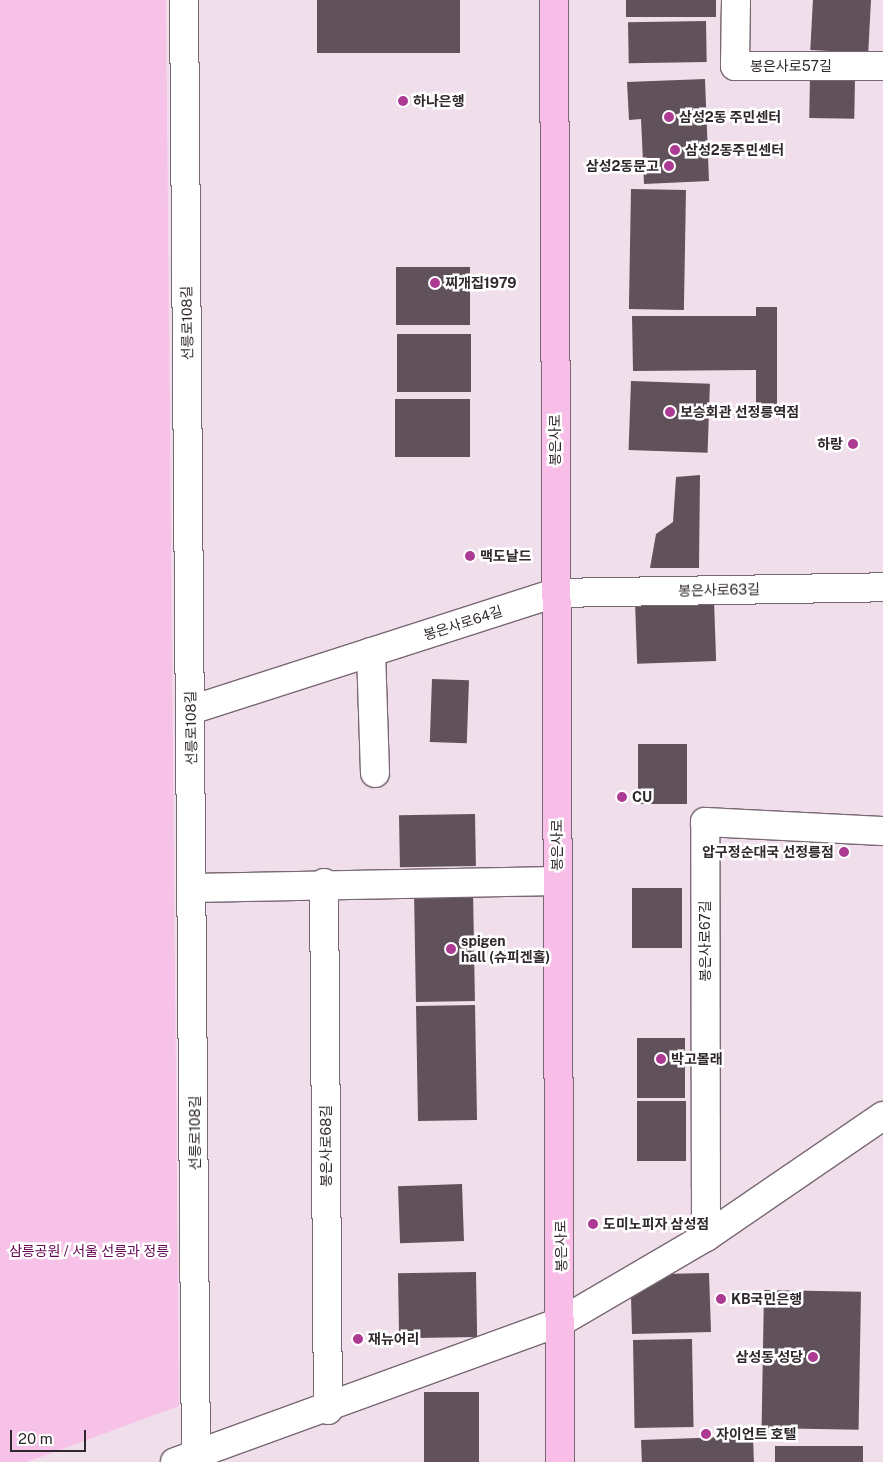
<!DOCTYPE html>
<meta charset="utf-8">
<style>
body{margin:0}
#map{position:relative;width:883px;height:1462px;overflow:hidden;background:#f1deeb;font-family:"Public Sans","Noto Sans KR",sans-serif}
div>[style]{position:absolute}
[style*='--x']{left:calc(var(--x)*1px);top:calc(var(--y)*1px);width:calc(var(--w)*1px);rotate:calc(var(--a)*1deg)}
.green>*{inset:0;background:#f7c2e7}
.building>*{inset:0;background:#60515b;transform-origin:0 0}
.roads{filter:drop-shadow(1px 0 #786873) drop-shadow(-1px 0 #786873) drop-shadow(0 1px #786873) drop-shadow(0 -1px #786873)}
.minor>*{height:28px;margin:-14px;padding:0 14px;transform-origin:14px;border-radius:14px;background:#fff}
.major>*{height:28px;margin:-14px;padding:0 14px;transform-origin:14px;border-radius:14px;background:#f8bee8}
.dots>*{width:14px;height:14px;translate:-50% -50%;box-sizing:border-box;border:2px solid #fff;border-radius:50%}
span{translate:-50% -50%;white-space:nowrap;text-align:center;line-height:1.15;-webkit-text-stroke:5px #fff;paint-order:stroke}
.street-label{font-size:14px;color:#2f282d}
.poi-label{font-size:14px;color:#2f282d;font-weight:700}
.left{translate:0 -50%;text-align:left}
.right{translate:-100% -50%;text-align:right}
.park-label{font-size:14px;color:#650854}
.scale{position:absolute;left:10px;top:1430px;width:76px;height:22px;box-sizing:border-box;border:2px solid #2f282d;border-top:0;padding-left:6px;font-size:15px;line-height:18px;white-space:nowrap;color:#2f282d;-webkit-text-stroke:4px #fff;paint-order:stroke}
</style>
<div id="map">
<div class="green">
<div style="clip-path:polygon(0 0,166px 0,179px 1406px,27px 1462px,0 1462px)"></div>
</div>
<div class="building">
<div style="left:317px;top:0;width:143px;height:53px"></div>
<div style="left:626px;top:0;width:90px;height:17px"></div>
<div style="left:871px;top:0;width:53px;height:58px;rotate:93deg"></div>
<div style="left:706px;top:21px;width:41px;height:78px;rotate:89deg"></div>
<div style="left:810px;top:76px;width:45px;height:42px;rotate:1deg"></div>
<div style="clip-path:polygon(705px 79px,709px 181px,644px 184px,641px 119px,629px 120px,627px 82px)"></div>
<div style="left:631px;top:189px;width:55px;height:120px;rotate:1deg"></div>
<div style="left:396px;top:267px;width:74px;height:58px"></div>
<div style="clip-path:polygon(756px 307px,777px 307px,777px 417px,756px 418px,756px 370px,633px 371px,632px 316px,756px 316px)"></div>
<div style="left:397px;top:334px;width:74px;height:58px"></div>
<div style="left:631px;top:381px;width:79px;height:69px;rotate:2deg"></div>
<div style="left:395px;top:399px;width:75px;height:58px"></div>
<div style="clip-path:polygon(700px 475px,699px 568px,650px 568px,656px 534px,673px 522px,676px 477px)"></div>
<div style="left:714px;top:600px;width:61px;height:79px;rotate:88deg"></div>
<div style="left:432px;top:679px;width:37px;height:63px;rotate:2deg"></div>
<div style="left:638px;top:744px;width:49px;height:60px"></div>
<div style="left:475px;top:814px;width:52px;height:76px;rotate:89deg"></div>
<div style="left:632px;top:888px;width:50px;height:60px"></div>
<div style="left:473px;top:890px;width:111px;height:59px;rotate:89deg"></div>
<div style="left:475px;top:1005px;width:115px;height:59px;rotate:89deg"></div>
<div style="left:637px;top:1038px;width:48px;height:60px"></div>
<div style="left:637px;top:1101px;width:49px;height:60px"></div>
<div style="left:462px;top:1184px;width:57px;height:64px;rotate:88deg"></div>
<div style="left:476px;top:1272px;width:65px;height:78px;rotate:89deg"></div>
<div style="clip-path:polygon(709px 1273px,711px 1332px,632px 1334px,631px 1296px,662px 1274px)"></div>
<div style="left:764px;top:1290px;width:97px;height:138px;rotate:1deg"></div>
<div style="left:692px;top:1339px;width:88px;height:59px;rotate:89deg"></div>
<div style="left:424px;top:1392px;width:55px;height:70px"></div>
<div style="left:753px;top:1436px;width:26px;height:112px;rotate:88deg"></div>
<div style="left:863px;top:1446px;width:16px;height:88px;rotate:90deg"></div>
</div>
<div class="roads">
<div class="minor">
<div style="--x:184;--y:0;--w:1455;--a:89.53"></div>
<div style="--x:736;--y:0;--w:66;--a:90.9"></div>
<div style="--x:735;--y:66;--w:148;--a:0"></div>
<div style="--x:371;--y:652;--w:121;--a:88.1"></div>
<div style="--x:191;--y:710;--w:382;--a:-17.8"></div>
<div style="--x:555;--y:593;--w:328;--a:-1"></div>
<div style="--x:324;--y:883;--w:527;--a:89.57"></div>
<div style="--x:193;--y:888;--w:364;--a:-1.1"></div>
<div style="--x:706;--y:1237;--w:415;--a:-90.1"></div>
<div style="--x:705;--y:822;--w:178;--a:2.9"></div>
<div style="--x:175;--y:1462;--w:412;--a:-20"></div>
<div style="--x:562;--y:1321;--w:167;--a:-30.3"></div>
<div style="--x:706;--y:1237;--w:214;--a:-34.4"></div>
</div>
<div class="major">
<div style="--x:554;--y:0;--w:1462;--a:89.76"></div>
</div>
</div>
<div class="dots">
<div style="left:403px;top:101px;background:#ac3992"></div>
<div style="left:669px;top:117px;background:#ac3992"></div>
<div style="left:675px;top:150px;background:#ac3992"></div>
<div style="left:669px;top:166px;background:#ac3992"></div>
<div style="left:435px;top:283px;background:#ac3992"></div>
<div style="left:670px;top:412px;background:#ac3992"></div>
<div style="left:853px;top:444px;background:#ac3992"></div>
<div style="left:470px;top:556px;background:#ac3992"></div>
<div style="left:622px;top:797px;background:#ac3992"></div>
<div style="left:844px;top:852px;background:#ac3992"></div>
<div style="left:451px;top:949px;background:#ac3992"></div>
<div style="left:661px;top:1059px;background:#ac3992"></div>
<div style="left:593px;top:1224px;background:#ac3992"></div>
<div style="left:721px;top:1299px;background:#ac3992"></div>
<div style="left:358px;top:1339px;background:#ac3992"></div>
<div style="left:813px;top:1357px;background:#ac3992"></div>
<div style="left:706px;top:1434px;background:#ac3992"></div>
</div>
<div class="street-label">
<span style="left:791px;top:66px">봉은사로57길</span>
<span style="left:187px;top:323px;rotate:-91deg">선릉로108길</span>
<span style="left:555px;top:440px;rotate:-90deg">봉은사로</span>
<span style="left:719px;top:590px;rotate:-1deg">봉은사로63길</span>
<span style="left:463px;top:623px;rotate:-18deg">봉은사로64길</span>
<span style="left:191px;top:728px;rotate:-91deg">선릉로108길</span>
<span style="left:557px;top:845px;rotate:-90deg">봉은사로</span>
<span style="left:705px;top:941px;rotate:-90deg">봉은사로67길</span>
<span style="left:195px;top:1133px;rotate:-90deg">선릉로108길</span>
<span style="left:326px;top:1146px;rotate:-90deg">봉은사로68길</span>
<span style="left:561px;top:1246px;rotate:-91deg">봉은사로</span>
</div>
<div class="poi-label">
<span class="left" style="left:413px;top:101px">하나은행</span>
<span class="left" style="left:679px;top:117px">삼성2동 주민센터</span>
<span class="left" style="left:685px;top:150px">삼성2동주민센터</span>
<span class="right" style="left:659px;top:166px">삼성2동문고</span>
<span class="left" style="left:445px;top:283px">찌개집1979</span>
<span class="left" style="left:680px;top:412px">보승회관 선정릉역점</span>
<span class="right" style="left:843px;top:444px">하랑</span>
<span class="left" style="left:480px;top:556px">맥도날드</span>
<span class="left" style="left:632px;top:797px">CU</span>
<span class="right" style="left:834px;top:852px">압구정순대국 선정릉점</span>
<span class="left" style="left:461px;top:949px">spigen<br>hall (슈피겐홀)</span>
<span class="left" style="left:671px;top:1059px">박고볼래</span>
<span class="left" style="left:603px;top:1224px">도미노피자 삼성점</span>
<span class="left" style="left:731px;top:1299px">KB국민은행</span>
<span class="left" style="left:368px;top:1339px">재뉴어리</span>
<span class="right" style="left:803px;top:1357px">삼성동 성당</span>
<span class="left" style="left:716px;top:1434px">자이언트 호텔</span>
</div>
<div class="park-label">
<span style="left:89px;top:1251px">삼릉공원 / 서울 선릉과 정릉</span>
</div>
<div class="scale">20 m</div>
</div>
